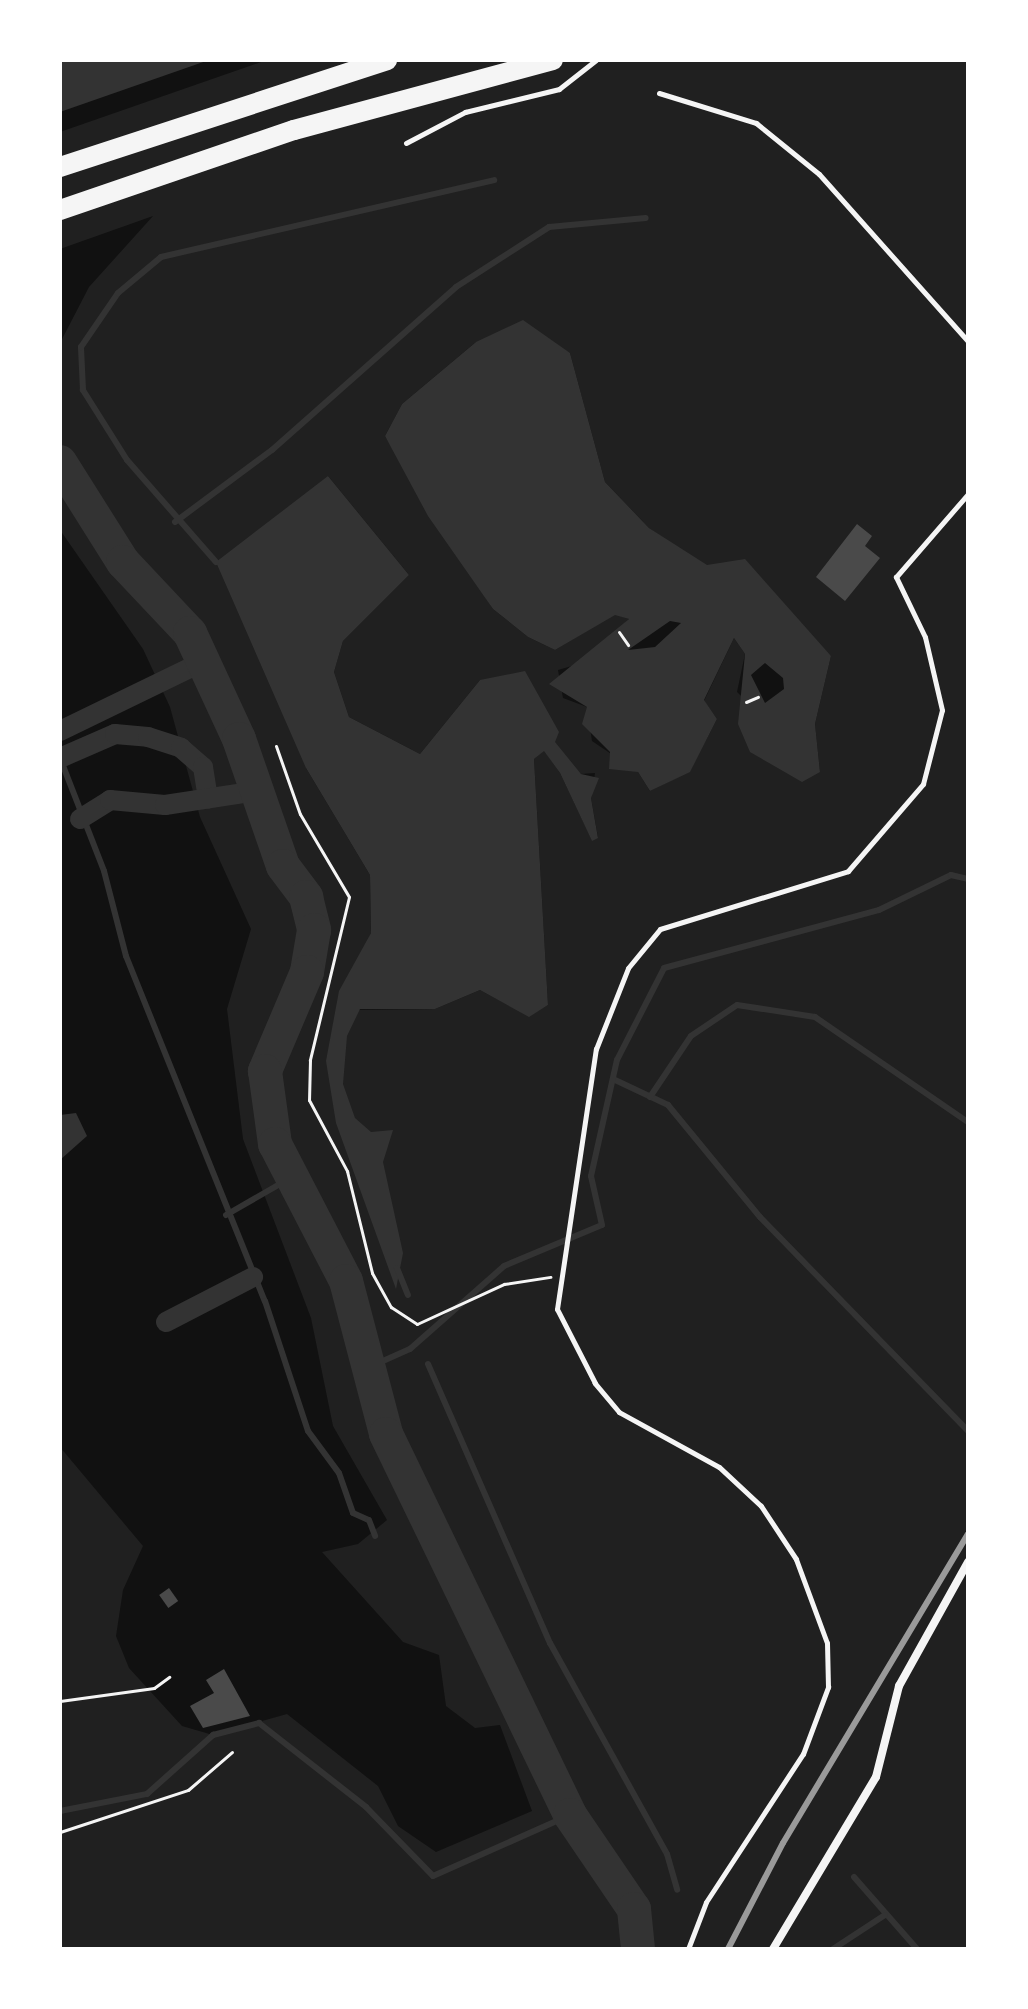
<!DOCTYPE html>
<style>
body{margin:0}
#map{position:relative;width:1028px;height:2009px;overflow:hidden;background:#111;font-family:Merriweather,serif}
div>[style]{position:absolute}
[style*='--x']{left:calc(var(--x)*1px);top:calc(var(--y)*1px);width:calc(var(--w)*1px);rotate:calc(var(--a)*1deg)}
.green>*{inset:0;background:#202020}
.water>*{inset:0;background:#333}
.stream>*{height:6px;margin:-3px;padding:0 3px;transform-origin:3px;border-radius:3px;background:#333}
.canal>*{height:20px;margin:-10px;padding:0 10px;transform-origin:10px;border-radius:10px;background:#333}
.river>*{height:34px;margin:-17px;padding:0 17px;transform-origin:17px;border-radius:17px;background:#333}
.building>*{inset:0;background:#4a4a4a;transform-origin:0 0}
.path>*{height:3px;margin:-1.5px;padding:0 1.5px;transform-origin:1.5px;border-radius:1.5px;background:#f5f5f5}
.service>*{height:5px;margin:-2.5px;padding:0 2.5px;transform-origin:2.5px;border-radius:2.5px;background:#f5f5f5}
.minor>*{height:8px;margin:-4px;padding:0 4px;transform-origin:4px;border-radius:4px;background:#f5f5f5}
.motorway>*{height:20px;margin:-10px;padding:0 10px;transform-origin:10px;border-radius:10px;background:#f5f5f5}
.rail>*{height:6px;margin:-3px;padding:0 3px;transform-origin:3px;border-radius:3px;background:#9a9a9a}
span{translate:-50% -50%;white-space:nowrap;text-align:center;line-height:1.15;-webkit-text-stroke:7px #fff;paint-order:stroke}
.frame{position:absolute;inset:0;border:62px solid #fff;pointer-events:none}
</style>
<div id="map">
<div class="green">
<div style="clip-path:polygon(evenodd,267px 60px,968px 60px,968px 1949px,60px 1949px,60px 1447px,143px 1546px,123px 1590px,116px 1636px,129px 1668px,182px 1726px,213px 1735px,287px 1714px,378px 1786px,398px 1826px,436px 1852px,532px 1811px,500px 1725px,475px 1728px,446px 1706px,439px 1655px,403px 1642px,322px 1552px,358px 1544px,387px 1520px,333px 1426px,311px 1318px,243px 1139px,227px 1009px,251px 929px,200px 817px,170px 707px,143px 649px,60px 530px,60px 343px,89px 287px,153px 216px,60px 249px,60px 132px,267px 60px,476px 342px,570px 353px,605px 482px,649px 528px,831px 656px,815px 724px,820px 772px,737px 692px,745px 654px,734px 638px,704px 701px,717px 719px,690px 771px,650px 791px,638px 772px,592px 741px,587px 707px,563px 698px,558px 670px,582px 663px,629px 619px,615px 614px,555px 650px,528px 637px,493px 609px,385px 436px,402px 404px,476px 342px,267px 60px,328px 476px,409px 575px,343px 641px,334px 672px,349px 717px,420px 754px,480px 680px,581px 774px,595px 773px,591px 798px,598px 837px,592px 840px,560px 773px,544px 750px,534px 759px,548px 1005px,529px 1016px,480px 990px,435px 1009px,353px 1010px,355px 971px,371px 933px,370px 875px,306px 768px,328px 476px)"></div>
</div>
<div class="water">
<div style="clip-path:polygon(67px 60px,209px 60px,60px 112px,60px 63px)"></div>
<div style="clip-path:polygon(evenodd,523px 320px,570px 353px,605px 482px,649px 528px,707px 565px,745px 559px,831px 656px,815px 724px,820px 772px,802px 782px,750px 752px,738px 724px,745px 654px,734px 638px,704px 700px,717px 719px,690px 772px,650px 791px,638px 772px,609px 769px,610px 752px,582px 724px,587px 707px,549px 684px,629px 619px,615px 615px,555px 650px,528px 637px,493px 609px,428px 516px,385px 436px,402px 404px,476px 342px,523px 320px,670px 621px,681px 623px,655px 647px,628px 650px,670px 621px,523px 320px,765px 663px,783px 678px,784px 689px,765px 703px,751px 675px,765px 663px)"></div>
<div style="clip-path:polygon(328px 476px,409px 575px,343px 641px,334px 672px,349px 717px,420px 754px,480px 680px,525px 671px,559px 732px,555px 742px,581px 774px,599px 778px,591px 798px,598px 838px,592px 841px,560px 773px,544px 751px,534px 759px,548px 1005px,529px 1017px,480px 990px,435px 1009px,360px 1009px,347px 1036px,343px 1084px,355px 1118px,371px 1132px,393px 1130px,383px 1162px,403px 1253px,396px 1289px,336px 1123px,326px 1061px,339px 991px,371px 933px,370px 875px,306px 768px,216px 562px)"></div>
<div style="clip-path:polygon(76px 1113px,87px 1136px,60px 1160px,60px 1115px)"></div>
</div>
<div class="stream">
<div style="--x:175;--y:522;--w:121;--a:-36.6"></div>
<div style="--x:272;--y:450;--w:246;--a:-41.5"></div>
<div style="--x:456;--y:287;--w:111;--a:-32.8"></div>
<div style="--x:549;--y:227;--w:97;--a:-5.3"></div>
<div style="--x:216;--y:562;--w:135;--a:-131.1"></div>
<div style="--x:127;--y:460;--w:83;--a:-122.2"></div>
<div style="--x:83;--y:390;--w:43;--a:-92.7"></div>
<div style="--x:81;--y:347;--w:65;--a:-55.6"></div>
<div style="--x:118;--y:293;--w:56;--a:-39.9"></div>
<div style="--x:161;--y:257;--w:342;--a:-13"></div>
<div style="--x:60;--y:758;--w:121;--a:68.7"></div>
<div style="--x:104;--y:871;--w:88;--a:75.5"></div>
<div style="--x:126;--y:956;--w:372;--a:68.1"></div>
<div style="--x:265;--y:1301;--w:137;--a:71.7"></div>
<div style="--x:308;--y:1431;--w:52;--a:53.6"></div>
<div style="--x:339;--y:1473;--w:42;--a:70.7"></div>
<div style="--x:353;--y:1513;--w:17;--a:24"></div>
<div style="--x:369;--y:1520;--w:17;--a:69"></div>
<div style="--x:613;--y:1079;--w:61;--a:25.3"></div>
<div style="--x:668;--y:1105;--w:145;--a:50.6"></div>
<div style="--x:760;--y:1217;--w:298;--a:45.8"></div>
<div style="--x:650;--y:1097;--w:73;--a:-56.1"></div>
<div style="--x:691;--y:1036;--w:55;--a:-34"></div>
<div style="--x:737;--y:1005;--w:79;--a:8.7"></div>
<div style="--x:815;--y:1017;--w:186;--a:34.5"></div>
<div style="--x:226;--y:1215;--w:76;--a:-29.9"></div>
<div style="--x:397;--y:1268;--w:29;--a:68"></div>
<div style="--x:428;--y:1364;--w:305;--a:66.4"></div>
<div style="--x:550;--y:1643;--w:241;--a:61"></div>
<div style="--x:667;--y:1854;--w:37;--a:74"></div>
<div style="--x:365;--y:1369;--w:49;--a:-24"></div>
<div style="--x:410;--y:1349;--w:125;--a:-41.4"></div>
<div style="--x:504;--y:1266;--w:106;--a:-22.7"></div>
<div style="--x:602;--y:1225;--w:50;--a:-102.7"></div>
<div style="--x:591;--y:1176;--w:119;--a:-77.4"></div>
<div style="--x:617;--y:1060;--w:103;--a:-62.9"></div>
<div style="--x:664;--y:968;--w:223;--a:-15.1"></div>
<div style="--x:879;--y:910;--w:80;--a:-25.9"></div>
<div style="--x:951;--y:875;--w:17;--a:13"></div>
<div style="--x:60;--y:1811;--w:89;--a:-11.1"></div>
<div style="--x:147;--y:1794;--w:89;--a:-41.8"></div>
<div style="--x:213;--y:1735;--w:48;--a:-14.6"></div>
<div style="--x:259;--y:1723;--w:136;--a:38.1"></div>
<div style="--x:366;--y:1807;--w:96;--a:45.8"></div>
<div style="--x:433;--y:1876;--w:150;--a:-24"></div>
<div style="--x:854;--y:1877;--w:96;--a:48.8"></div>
<div style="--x:833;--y:1949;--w:62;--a:-33.2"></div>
</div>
<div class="canal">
<div style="--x:60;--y:731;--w:158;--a:-25.9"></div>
<div style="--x:60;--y:758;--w:60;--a:-23.6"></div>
<div style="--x:115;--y:734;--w:33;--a:5"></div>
<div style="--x:148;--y:737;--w:35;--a:18"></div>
<div style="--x:181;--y:748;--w:29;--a:41"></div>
<div style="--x:203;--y:767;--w:32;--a:81"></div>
<div style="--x:80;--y:819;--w:36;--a:-32"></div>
<div style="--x:110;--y:800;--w:55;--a:5.2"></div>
<div style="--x:165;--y:805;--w:92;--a:-8.7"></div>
<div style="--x:166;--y:1322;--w:98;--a:-27.3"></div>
</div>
<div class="river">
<div style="--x:60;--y:462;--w:118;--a:57.8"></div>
<div style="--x:123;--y:562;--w:98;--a:46.7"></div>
<div style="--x:190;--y:633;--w:117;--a:65.2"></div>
<div style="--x:239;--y:739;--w:134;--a:70.9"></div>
<div style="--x:283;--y:866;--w:39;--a:53"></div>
<div style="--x:306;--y:897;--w:34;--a:76"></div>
<div style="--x:314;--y:930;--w:43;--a:99.5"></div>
<div style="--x:307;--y:972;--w:108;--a:113"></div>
<div style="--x:265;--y:1071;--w:74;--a:82.2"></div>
<div style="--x:275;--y:1144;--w:154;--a:62.6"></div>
<div style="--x:346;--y:1281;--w:158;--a:75.3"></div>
<div style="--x:386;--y:1434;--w:423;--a:64.2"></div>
<div style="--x:570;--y:1815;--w:114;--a:55.8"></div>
<div style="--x:634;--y:1909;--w:40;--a:84.3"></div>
</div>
<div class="building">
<div style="clip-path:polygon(857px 524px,872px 536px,865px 546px,880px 558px,845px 601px,816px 577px)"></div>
<div style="left:169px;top:1588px;width:16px;height:12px;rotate:55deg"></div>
<div style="clip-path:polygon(224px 1669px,250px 1716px,203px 1728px,190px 1706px,214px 1693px,206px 1680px)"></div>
</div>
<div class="path">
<div style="--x:619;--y:632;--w:16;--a:55"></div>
<div style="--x:746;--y:702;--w:13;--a:-23"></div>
<div style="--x:276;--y:746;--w:72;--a:70.6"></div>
<div style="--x:300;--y:814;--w:96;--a:59.4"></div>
<div style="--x:349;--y:897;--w:168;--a:103.5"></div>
<div style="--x:310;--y:1060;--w:40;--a:91.4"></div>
<div style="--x:309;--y:1100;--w:81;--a:61.8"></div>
<div style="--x:347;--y:1171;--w:105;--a:76.2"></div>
<div style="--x:372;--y:1273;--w:39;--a:61"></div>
<div style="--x:391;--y:1307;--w:31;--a:33"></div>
<div style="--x:417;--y:1324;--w:96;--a:-24.7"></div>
<div style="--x:504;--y:1284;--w:47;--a:-8.7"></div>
<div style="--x:60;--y:1701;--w:95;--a:-7.9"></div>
<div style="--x:154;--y:1688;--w:19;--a:-36"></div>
<div style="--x:60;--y:1832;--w:135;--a:-18.2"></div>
<div style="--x:188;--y:1790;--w:58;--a:-40.8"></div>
</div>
<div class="service">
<div style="--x:659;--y:93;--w:102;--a:17.2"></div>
<div style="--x:756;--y:123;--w:81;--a:39"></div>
<div style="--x:819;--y:174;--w:224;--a:48.3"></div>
<div style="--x:406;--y:143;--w:67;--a:-27.7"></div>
<div style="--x:465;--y:112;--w:97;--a:-13.7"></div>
<div style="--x:559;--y:89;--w:47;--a:-38.1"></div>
<div style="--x:688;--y:1949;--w:50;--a:-69"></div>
<div style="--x:706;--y:1902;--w:177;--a:-56.8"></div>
<div style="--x:803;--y:1754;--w:72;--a:-69.5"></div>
<div style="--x:828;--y:1687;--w:44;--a:-91.3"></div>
<div style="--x:827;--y:1643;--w:90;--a:-110.3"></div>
<div style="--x:796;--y:1559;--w:64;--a:-123.4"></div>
<div style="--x:761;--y:1506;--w:57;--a:-137.1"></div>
<div style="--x:719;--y:1467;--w:114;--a:-151.2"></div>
<div style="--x:619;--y:1412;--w:38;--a:-130"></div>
<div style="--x:595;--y:1383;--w:83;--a:-117.2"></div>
<div style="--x:557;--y:1309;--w:263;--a:-81.5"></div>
<div style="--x:596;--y:1049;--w:87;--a:-68.4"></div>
<div style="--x:628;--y:968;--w:50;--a:-50.6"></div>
<div style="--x:660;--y:929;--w:197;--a:-17.1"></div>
<div style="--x:848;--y:871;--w:115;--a:-49.2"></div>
<div style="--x:923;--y:784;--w:76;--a:-75.6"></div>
<div style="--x:942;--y:710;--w:75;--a:-103.1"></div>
<div style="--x:925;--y:637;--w:67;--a:-115.8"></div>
<div style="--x:896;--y:577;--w:110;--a:-49.1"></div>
</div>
<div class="minor">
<div style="--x:773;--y:1949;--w:200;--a:-59.1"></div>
<div style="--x:876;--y:1777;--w:94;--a:-75.8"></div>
<div style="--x:899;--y:1686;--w:142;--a:-60.9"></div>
</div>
<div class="motorway">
<div style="--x:60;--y:167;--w:344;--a:-18.1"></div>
<div style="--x:60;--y:210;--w:247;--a:-18.9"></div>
<div style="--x:294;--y:130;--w:268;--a:-15.1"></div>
</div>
<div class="rail">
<div style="--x:728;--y:1949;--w:119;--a:-62.6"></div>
<div style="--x:783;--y:1843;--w:360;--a:-59.1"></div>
</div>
<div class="frame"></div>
</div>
